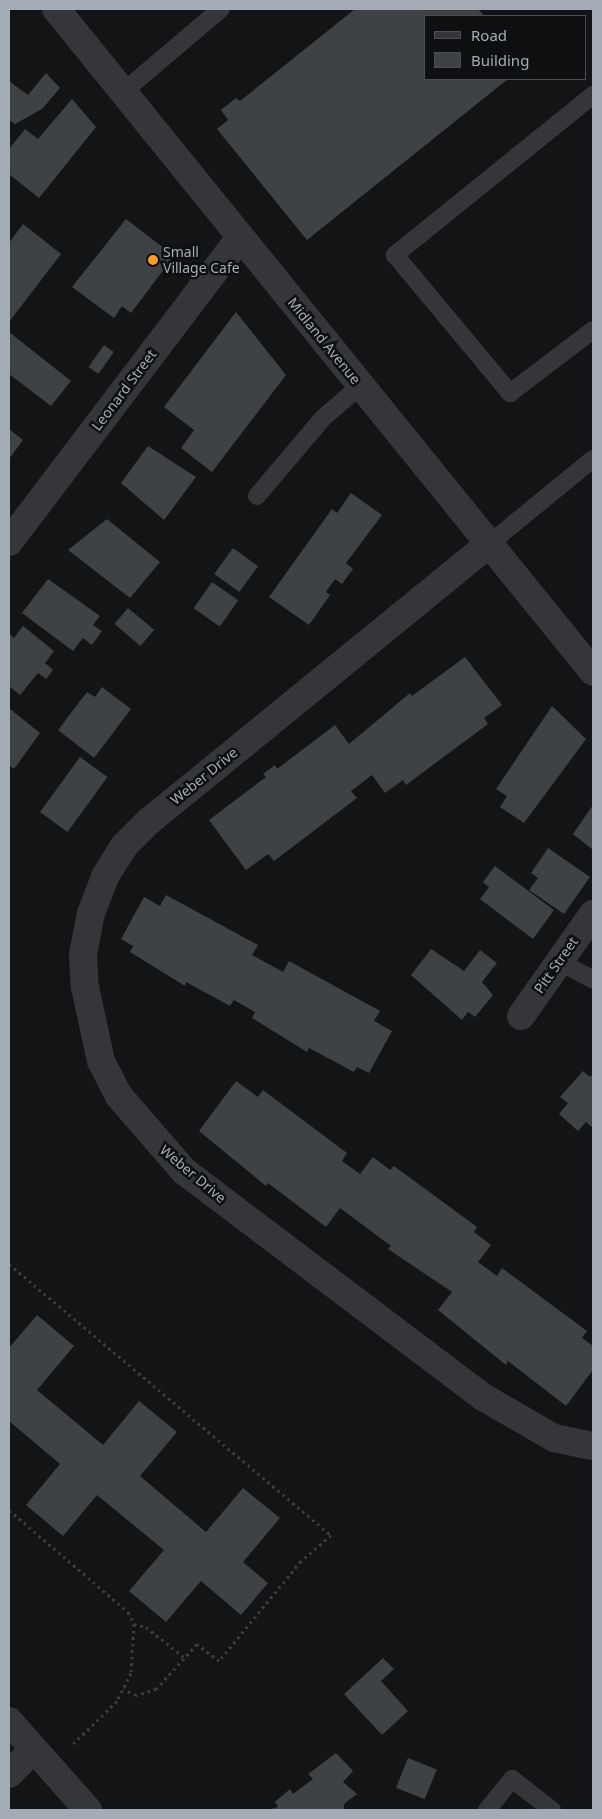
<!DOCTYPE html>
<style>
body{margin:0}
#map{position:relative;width:602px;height:1819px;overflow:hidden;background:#131415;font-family:"Noto Sans",sans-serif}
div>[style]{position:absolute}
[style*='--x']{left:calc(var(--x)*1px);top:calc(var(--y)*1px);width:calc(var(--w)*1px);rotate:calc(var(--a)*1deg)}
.building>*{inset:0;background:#3f4245;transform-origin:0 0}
.path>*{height:3px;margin-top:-1.5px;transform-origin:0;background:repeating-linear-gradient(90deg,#3a3d41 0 2.5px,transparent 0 6.5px)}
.service>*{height:18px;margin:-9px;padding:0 9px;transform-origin:9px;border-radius:9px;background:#34363a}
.minor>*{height:28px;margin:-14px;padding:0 14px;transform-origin:14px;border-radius:14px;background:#34363a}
.tertiary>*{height:28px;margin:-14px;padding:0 14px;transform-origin:14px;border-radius:14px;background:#34363a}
.dots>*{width:14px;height:14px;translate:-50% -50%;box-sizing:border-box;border:2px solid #0e0f10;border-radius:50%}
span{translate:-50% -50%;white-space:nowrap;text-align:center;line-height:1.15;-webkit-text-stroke:5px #0e0f10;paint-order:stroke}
.poi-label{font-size:14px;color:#a4acb6}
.left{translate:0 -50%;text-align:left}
.street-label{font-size:14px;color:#a4acb6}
.frame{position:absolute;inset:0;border:10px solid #a4acb6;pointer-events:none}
.legend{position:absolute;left:424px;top:15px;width:162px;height:65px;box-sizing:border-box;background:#0e0f10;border:1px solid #4a4e52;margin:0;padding:6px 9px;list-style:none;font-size:15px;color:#a4acb6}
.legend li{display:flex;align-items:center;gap:10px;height:25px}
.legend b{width:25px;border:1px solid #4a4e52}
</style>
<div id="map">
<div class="building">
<div style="clip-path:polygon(355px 9px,478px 9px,484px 16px,426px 16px,426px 79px,508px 79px,307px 240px,217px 129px,228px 120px,221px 110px,236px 98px,240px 101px)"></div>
<div style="clip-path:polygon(46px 73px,60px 88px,42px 109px,15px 124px,9px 120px,9px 81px,28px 95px)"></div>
<div style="clip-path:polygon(72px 99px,96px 127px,39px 198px,9px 174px,9px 149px,25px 129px,38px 139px)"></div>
<div style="clip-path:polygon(126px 219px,174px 256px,131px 313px,122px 306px,114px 318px,72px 287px)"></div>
<div style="clip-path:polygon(23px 224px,61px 254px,9px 322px,9px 243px)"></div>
<div style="clip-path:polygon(236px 312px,286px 375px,212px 472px,181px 448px,194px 430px,164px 407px)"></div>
<div style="clip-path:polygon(9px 332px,71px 381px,51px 406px,9px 374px)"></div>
<div style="left:104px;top:345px;width:12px;height:27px;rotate:35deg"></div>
<div style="clip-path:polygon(9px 429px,23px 440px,9px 459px)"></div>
<div style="clip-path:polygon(148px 446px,196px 477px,164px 520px,121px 483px)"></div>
<div style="clip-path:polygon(351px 493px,382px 515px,346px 563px,353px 569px,342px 584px,335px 579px,326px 592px,330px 595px,309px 625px,269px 597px,332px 509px,337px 513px)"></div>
<div style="clip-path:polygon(107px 519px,160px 562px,130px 598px,68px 550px)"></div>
<div style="left:233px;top:548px;width:31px;height:32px;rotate:36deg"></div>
<div style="clip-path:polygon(48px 579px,100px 616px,93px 625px,102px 631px,92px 645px,83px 638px,73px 651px,22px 613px)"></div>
<div style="left:212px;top:582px;width:32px;height:32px;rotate:35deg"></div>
<div style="left:128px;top:608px;width:34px;height:21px;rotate:40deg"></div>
<div style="clip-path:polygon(23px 626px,54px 651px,45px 663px,53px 670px,46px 679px,38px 673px,20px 695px,9px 686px,9px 633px,14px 638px)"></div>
<div style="clip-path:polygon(465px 657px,502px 705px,484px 718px,488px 724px,406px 785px,403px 780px,385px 793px,372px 775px,351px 791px,357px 798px,274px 861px,268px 854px,246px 870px,209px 820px,266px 777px,263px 774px,275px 765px,277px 769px,335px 725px,349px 744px,410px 693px,412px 696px)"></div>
<div style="clip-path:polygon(102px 687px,131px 709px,94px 758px,58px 730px,87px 692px,95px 697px)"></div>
<div style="clip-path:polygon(552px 706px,586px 739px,524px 823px,500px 807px,507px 796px,496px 789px)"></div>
<div style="clip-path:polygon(9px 708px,40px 733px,14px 769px,9px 765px)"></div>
<div style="left:80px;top:757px;width:34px;height:68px;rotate:36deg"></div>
<div style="clip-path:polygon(593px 805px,593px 850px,573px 834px)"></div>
<div style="clip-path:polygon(548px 848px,590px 877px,564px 914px,529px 890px,538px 878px,531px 873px)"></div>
<div style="clip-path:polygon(495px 866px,554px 910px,533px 939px,480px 899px,489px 887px,483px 882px)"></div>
<div style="clip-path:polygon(166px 895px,258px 945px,252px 955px,283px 972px,289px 961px,380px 1011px,374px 1021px,392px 1031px,369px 1073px,357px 1067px,354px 1072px,309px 1048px,307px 1052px,252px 1018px,255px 1012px,234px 1000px,230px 1006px,186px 982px,185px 986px,130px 952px,133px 946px,121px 939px,144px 897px,160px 906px)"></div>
<div style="clip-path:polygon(431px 949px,464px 971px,480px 950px,497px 963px,482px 982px,493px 995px,475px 1017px,468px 1012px,462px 1020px,411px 975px)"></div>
<div style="clip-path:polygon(583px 1071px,590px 1077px,593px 1074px,593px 1128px,586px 1122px,578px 1131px,559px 1114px,568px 1103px,560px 1097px)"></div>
<div style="clip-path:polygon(236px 1081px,258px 1097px,263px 1090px,347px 1153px,342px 1161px,360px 1174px,373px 1157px,390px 1170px,394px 1166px,477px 1227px,474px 1232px,491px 1245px,478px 1262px,497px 1276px,502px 1268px,587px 1331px,582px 1338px,593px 1346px,593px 1370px,566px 1406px,508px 1361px,506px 1365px,438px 1310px,452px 1292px,388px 1249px,391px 1246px,340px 1208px,326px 1227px,268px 1183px,266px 1186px,199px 1131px)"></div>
<div style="clip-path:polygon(37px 1315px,74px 1346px,37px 1390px,103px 1445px,139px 1401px,177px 1432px,140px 1476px,206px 1532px,243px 1488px,280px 1518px,243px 1562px,268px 1583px,241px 1615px,201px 1581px,166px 1622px,129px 1591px,164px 1550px,97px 1495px,63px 1536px,26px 1505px,60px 1464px,9px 1421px,9px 1348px)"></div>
<div style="clip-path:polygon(383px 1658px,394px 1669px,381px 1681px,408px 1711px,382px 1735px,344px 1694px)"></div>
<div style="clip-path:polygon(336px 1753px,353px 1771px,343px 1782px,357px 1794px,344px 1804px,344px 1810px,268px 1810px,278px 1807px,275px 1802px,290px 1789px,293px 1794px,313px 1779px,308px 1774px)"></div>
<div style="left:408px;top:1758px;width:31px;height:32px;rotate:22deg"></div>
</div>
<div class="path">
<div style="--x:9;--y:1264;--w:421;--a:40.1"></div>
<div style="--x:331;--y:1535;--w:40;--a:139"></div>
<div style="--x:301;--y:1561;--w:129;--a:129.4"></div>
<div style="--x:219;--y:1661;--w:28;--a:-142"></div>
<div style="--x:197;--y:1644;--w:61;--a:132.3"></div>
<div style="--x:156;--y:1689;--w:21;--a:163"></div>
<div style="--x:136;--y:1695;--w:14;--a:-155"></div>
<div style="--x:9;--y:1510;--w:157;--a:40.6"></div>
<div style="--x:128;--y:1612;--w:13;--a:63"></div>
<div style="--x:134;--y:1624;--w:49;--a:93.5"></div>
<div style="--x:131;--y:1673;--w:31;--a:117"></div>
<div style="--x:117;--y:1701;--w:62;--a:135.7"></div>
<div style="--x:134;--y:1624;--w:12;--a:14"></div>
<div style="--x:146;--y:1627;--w:48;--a:38.3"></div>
</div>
<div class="service">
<div style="--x:123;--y:92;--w:128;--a:-40.3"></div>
<div style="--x:593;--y:95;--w:255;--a:141.1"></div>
<div style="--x:395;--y:255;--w:180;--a:50.2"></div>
<div style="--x:510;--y:393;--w:104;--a:-37.2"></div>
<div style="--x:257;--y:496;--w:102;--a:-49.8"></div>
<div style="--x:323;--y:418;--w:49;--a:-40.9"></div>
<div style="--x:489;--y:544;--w:134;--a:-39.3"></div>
<div style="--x:558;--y:961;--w:40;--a:28"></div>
<div style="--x:487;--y:1810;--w:40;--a:-51"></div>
<div style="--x:512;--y:1779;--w:51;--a:37.8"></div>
</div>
<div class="minor">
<div style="--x:9;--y:542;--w:382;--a:-52.8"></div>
<div style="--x:489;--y:544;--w:437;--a:140.8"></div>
<div style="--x:150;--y:820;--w:37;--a:135"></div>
<div style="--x:124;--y:846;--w:36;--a:122"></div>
<div style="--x:105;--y:877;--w:39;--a:111"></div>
<div style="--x:91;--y:913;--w:42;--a:101"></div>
<div style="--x:83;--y:954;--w:33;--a:87"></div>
<div style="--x:85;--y:987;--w:76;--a:77.8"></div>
<div style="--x:101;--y:1061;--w:39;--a:63"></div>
<div style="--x:119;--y:1096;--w:99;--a:49.1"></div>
<div style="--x:184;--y:1171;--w:375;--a:37.1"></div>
<div style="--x:483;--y:1397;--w:82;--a:30"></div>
<div style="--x:554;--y:1438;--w:40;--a:12"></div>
<div style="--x:521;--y:1016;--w:125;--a:-54.8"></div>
<div style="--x:9;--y:1774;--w:34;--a:-45"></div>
</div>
<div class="tertiary">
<div style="--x:56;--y:9;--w:853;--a:50.99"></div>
<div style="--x:9;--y:1721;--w:119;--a:48.4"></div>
</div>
<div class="dots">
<div style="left:153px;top:260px;background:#f89d28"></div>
</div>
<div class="poi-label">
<span class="left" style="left:163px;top:260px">Small<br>Village Cafe</span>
</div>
<div class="street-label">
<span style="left:324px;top:341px;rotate:51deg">Midland Avenue</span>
<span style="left:124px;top:390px;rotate:-53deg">Leonard Street</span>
<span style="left:204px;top:776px;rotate:-39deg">Weber Drive</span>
<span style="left:556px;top:965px;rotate:-55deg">Pitt Street</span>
<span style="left:193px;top:1174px;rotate:40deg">Weber Drive</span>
</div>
<div class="frame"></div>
<ul class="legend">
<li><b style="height:6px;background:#34363a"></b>Road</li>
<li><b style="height:14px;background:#3f4245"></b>Building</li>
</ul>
</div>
